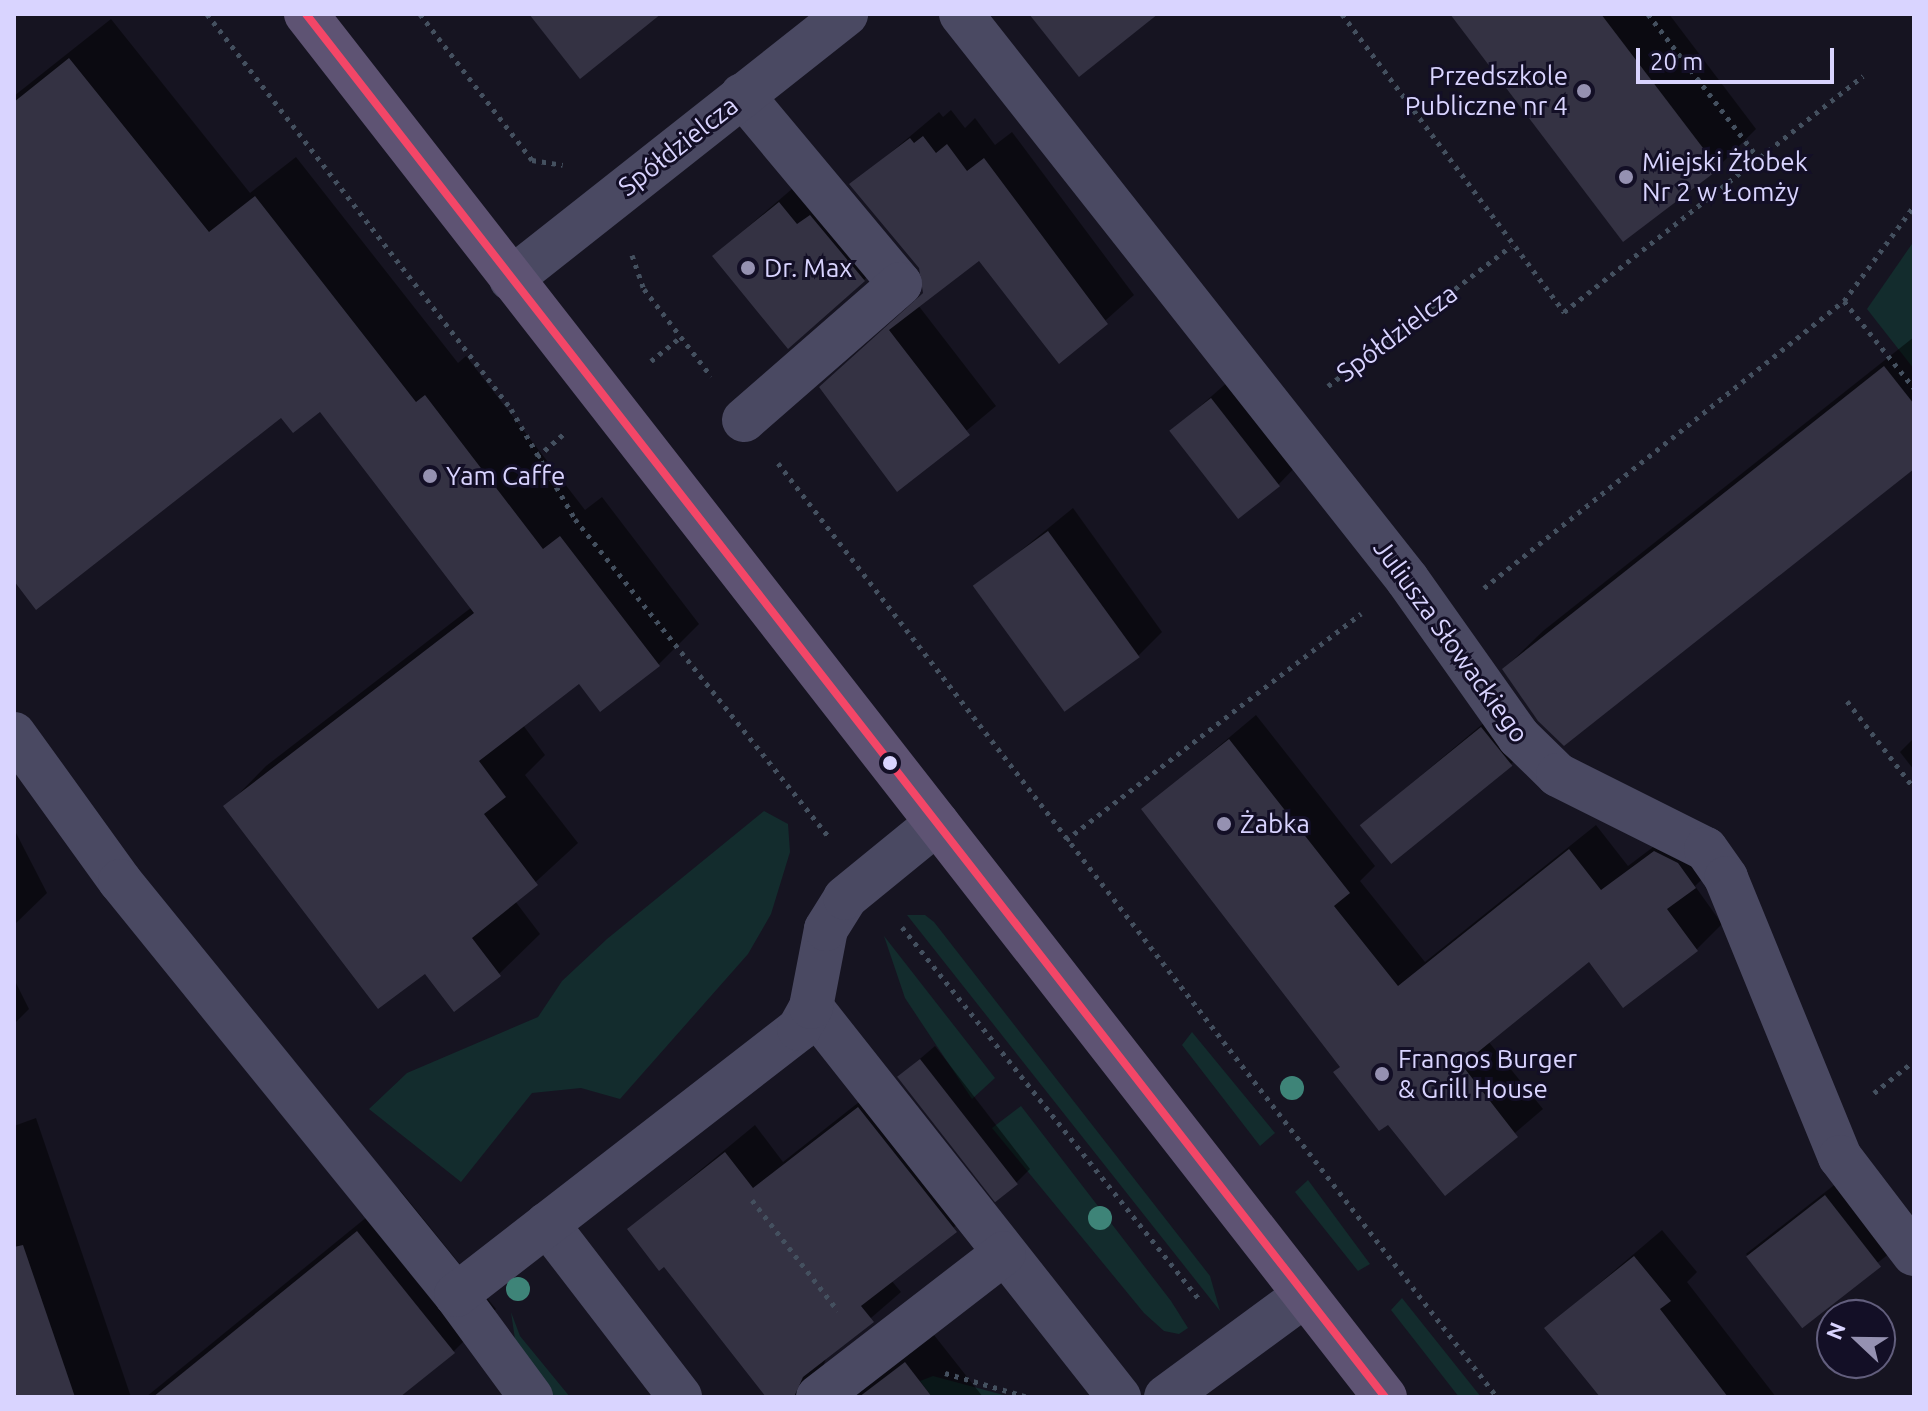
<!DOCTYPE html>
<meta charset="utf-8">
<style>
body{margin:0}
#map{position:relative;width:1928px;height:1411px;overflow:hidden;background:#161421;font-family:Ubuntu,sans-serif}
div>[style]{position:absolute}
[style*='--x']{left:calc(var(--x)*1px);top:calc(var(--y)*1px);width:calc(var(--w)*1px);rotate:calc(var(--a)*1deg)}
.green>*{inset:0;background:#132c2d}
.shadow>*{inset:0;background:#0007;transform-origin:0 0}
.building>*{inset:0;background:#343243;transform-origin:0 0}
.path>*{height:5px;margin-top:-2.5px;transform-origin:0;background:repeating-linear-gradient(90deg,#44505f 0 4px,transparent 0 10px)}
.minor>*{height:44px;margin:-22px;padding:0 22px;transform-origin:22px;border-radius:22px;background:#4a4962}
.major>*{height:44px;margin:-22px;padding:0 22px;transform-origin:22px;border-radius:22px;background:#5e5373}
.bus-1>*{height:8px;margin:-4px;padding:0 4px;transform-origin:4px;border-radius:4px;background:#f34667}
.trees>*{width:24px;height:24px;margin:-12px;border-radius:50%;background:#3e8478}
.dots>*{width:22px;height:22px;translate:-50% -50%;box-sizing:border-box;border:4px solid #130f26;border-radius:50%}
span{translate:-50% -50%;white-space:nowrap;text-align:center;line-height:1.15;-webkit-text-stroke:6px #130f26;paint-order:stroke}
.poi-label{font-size:26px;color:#d9d4ff}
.right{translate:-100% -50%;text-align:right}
.left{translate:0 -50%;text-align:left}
.street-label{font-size:26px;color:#d9d4ff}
.frame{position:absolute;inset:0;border:16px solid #d9d4ff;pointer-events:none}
.north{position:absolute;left:1816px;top:1299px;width:80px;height:80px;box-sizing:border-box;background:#130f26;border:2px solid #625e7d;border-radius:50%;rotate:292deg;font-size:22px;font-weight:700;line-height:32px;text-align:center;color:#d9d4ff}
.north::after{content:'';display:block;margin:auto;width:28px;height:36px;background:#9591b1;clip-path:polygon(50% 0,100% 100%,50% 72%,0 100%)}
.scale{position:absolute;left:1636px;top:48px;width:198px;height:36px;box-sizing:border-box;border:4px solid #d9d4ff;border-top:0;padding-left:10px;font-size:24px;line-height:28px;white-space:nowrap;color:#d9d4ff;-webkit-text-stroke:6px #130f26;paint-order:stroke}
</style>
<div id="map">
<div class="green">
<div style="clip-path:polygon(1914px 241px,1914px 369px,1867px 309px)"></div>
<div style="clip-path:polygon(764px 811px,788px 824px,790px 852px,771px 914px,748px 954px,620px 1099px,581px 1088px,532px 1093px,461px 1182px,369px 1109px,407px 1073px,538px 1017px,562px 981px,607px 939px)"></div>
<div style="clip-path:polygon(907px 915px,925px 915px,934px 922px,1210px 1276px,1220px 1311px)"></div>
<div style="clip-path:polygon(884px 936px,995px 1078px,972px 1099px,905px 998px)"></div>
<div style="clip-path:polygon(1192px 1032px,1275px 1133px,1260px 1146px,1182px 1045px)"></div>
<div style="clip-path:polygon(1021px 1106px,1171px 1301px,1188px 1328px,1179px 1334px,1164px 1331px,1144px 1313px,992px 1128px)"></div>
<div style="clip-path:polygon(1308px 1180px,1370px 1264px,1358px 1271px,1295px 1192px)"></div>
<div style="clip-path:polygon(1402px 1298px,1481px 1397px,1459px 1397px,1391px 1310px)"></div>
<div style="clip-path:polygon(511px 1312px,520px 1336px,570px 1397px,552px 1397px,516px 1346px)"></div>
<div style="clip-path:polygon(933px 1376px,1011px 1397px,932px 1397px,920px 1381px)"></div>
</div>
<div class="shadow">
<div style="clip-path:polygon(1452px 14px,1669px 14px,1756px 129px,1718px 167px,1624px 239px)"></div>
<div style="clip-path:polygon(111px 19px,250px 193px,296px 157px,458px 363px,466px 356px,585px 510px,602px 497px,699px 624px,659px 664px,601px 709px,579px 682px,523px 725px,545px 755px,525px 775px,578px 843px,515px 901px,540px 934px,499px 974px,426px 971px,226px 807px,266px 766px,472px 607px,320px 410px,282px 415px,14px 578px,14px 96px)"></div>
<div style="clip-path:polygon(951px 110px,965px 128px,975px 118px,995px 145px,1012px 132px,1134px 295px,1060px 361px,980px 258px,918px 305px,996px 406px,897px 489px,822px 388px,925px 291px,921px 267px,852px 185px,939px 112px,943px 117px)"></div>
<div style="clip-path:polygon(807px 176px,891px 253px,864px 280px,714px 256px)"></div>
<div style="clip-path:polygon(1914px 337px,1914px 466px,1504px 669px,1543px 631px)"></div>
<div style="clip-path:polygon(1239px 372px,1305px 457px,1278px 485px,1171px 432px)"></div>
<div style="clip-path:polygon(1073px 508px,1162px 632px,1138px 656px,976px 587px)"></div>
<div style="clip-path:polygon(1510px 701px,1538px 737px,1511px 764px,1362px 825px)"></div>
<div style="clip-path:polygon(1256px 715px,1375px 866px,1360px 881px,1425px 962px,1596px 825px,1628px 866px,1681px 826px,1721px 861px,1695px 886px,1722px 924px,1696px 950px,1590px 959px,1488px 1041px,1543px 1109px,1445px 1193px,1144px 809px)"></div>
<div style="clip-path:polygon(1914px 738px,1914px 770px,1900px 752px)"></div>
<div style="clip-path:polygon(14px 829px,47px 893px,14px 925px)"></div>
<div style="clip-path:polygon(14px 979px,29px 1009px,14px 1024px)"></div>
<div style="clip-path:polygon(935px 1046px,1030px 1169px,1016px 1183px,900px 1076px)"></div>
<div style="clip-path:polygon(887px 1080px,984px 1202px,891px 1280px,901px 1292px,827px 1356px,821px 1372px,934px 1335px,983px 1397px,768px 1397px,665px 1265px,629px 1229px,755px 1125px,783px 1162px)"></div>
<div style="clip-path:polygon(36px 1118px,131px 1397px,14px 1397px,14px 1126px)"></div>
<div style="left:1847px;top:1175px;width:88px;height:128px;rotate:52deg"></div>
<div style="clip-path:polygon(400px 1190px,496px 1309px,454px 1351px,397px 1397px,146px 1397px)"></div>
<div style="clip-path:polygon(1662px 1230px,1697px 1272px,1687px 1282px,1776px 1397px,1602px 1397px,1547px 1328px)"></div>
</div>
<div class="building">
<div style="clip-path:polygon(529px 14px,661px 14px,580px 79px)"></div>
<div style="clip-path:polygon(1029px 14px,1158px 14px,1079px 77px)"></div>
<div style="clip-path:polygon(1450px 14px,1601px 14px,1719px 169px,1623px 242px)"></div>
<div style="clip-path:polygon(69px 58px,209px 232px,255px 196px,416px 402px,425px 395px,543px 549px,560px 536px,660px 666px,600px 712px,579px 684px,479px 761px,506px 797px,484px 814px,538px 885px,472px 938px,501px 976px,454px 1012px,425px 974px,378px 1009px,223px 806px,474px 613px,320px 412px,293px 433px,281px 418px,36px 610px,14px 581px,14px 102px)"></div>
<div style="clip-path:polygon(923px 136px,936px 153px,947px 144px,967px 171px,984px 158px,1108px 324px,1059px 364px,979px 261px,889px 330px,970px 435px,897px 492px,819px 387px,923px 293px,919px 268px,849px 184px,910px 138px,914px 143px)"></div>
<div style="clip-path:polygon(779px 202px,797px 224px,810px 215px,865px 281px,788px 349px,712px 256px)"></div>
<div style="clip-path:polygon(1884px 366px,1914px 404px,1914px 469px,1564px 746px,1538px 721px,1502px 669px)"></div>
<div style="left:1211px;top:398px;width:112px;height:53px;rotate:52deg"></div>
<div style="left:1048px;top:531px;width:156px;height:93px;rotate:54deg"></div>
<div style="left:1481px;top:727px;width:50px;height:156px;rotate:51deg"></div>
<div style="clip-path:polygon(1229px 739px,1350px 893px,1334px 906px,1398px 986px,1569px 849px,1601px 890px,1654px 851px,1678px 863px,1696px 888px,1667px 909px,1698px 951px,1623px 1008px,1589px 962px,1462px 1065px,1518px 1137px,1445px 1196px,1388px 1125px,1379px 1131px,1333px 1072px,1340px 1067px,1141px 809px)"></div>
<div style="left:920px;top:1059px;width:159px;height:29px;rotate:52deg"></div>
<div style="clip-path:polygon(858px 1107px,957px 1232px,861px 1306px,874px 1322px,803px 1377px,794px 1397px,766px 1397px,664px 1267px,659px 1271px,627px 1229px,725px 1152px,753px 1188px)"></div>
<div style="left:1825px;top:1195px;width:91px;height:100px;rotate:52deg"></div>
<div style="clip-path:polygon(357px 1231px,455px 1353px,400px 1397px,153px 1397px)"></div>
<div style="clip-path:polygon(23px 1245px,75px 1397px,14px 1397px,14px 1247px)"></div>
<div style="clip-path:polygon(1634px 1256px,1671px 1301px,1660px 1309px,1728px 1397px,1600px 1397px,1544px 1328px)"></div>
<div style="clip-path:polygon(905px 1362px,932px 1397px,859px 1397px)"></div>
</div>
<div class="path">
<div style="--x:207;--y:14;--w:498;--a:52.4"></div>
<div style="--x:511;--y:409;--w:127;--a:59.8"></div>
<div style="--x:575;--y:519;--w:408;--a:51.4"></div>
<div style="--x:420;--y:14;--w:184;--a:52.5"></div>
<div style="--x:532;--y:160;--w:31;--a:9"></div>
<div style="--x:1342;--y:14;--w:372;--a:53.3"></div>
<div style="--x:1564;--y:312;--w:381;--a:-38.3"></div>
<div style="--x:1648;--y:14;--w:183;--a:52.6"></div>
<div style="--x:632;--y:255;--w:36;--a:71"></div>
<div style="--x:644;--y:289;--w:110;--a:52.4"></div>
<div style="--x:1844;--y:301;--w:112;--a:51.2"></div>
<div style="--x:651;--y:361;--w:38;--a:-39"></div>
<div style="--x:1328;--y:386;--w:230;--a:-37.4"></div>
<div style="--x:537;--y:457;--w:35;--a:-41"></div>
<div style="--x:778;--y:463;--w:1179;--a:52.41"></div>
<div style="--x:1484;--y:588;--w:460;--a:-38.6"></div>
<div style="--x:1844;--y:301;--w:118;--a:-53.6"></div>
<div style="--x:1847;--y:701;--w:110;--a:52.4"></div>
<div style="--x:1066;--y:840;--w:372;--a:-37.5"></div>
<div style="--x:902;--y:927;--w:477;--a:51.4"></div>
<div style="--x:1874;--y:1093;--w:51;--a:-38.7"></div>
<div style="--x:752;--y:1200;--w:140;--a:52.2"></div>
<div style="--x:945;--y:1373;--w:86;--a:16.1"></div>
</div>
<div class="minor">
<div style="--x:961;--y:14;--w:720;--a:51.71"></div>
<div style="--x:1407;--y:579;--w:194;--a:54.7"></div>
<div style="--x:1519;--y:737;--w:54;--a:44.3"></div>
<div style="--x:1558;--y:775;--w:165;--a:26.6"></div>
<div style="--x:1706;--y:849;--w:35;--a:55"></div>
<div style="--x:1726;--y:878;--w:301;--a:67.8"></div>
<div style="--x:1840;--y:1157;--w:122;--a:52.7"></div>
<div style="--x:742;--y:95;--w:246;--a:50.1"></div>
<div style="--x:900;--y:284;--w:207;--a:138.9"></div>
<div style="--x:511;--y:279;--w:427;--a:-38.3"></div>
<div style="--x:14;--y:734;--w:181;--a:54.2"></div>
<div style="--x:120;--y:881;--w:533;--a:50.94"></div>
<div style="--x:456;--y:1295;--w:127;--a:53.7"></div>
<div style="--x:811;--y:1007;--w:497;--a:51.7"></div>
<div style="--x:547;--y:1224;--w:218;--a:52.4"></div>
<div style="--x:456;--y:1295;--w:434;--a:-37.8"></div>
<div style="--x:799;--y:1029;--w:25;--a:-61"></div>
<div style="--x:811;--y:1007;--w:79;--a:-79.1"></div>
<div style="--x:826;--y:929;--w:36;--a:-58"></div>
<div style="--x:845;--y:898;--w:119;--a:-39.2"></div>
<div style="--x:818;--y:1397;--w:235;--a:-37.7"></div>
<div style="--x:1166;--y:1397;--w:172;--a:-36.3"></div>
</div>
<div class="major">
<div style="--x:306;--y:14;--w:1754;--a:52.04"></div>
</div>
<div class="bus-1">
<div style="--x:306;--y:14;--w:1754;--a:52.04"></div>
</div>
<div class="trees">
<div style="left:1292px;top:1088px"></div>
<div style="left:1100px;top:1218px"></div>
<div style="left:518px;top:1289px"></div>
</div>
<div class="dots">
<div style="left:1584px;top:91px;background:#9591b1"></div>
<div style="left:1626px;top:177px;background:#9591b1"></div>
<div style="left:748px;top:268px;background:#9591b1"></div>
<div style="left:430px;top:476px;background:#9591b1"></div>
<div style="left:890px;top:763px;background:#d9d4ff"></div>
<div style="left:1224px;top:824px;background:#9591b1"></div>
<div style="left:1382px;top:1074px;background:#9591b1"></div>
</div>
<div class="poi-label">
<span class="right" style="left:1568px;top:91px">Przedszkole<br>Publiczne nr 4</span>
<span class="left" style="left:1642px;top:177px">Miejski Żłobek<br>Nr 2 w Łomży</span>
<span class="left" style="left:764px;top:268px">Dr. Max</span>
<span class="left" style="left:446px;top:476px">Yam Caffe</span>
<span class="left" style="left:1240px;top:824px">Żabka</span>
<span class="left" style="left:1398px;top:1074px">Frangos Burger<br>&amp; Grill House</span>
</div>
<div class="street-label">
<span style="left:678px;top:146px;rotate:-38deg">Spółdzielcza</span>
<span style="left:1397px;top:333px;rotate:-37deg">Spółdzielcza</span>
<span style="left:1451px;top:641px;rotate:54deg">Juliusza Słowackiego</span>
</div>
<div class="frame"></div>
<div class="north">N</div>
<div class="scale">20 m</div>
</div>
